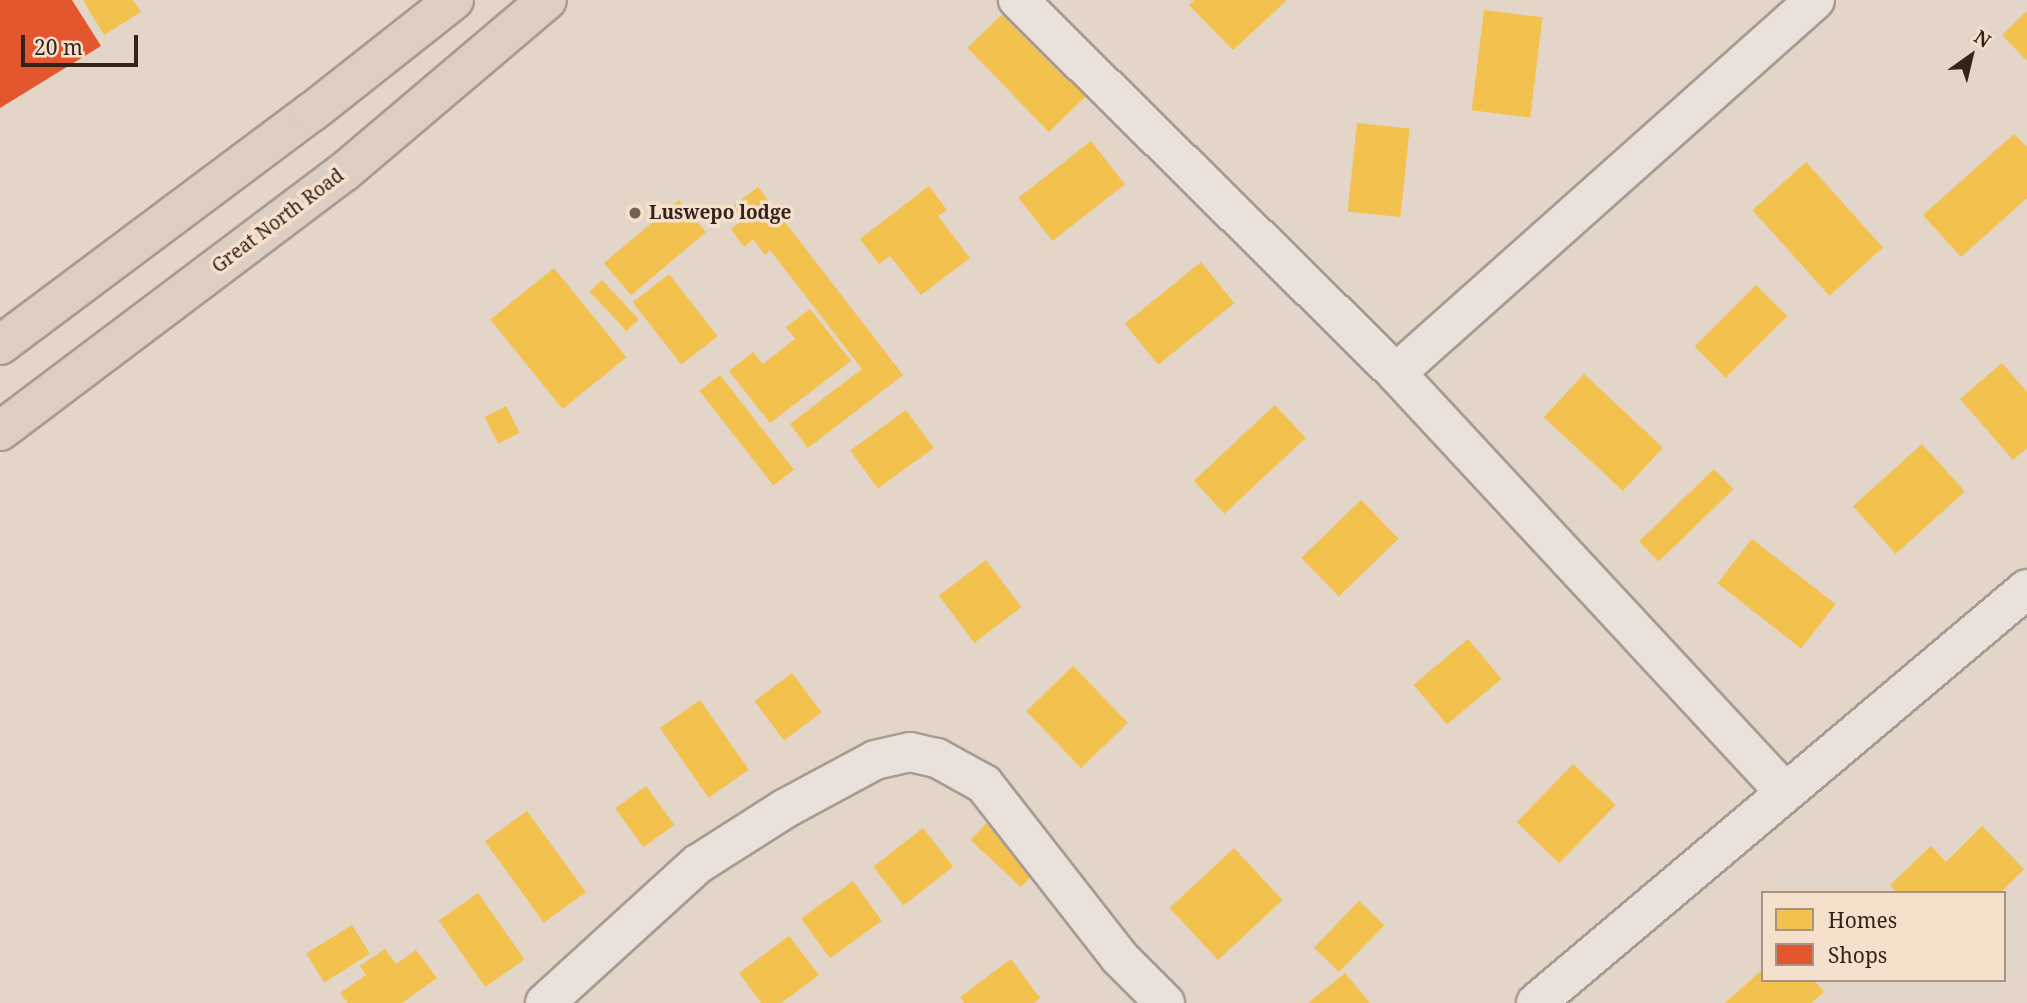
<!DOCTYPE html>
<style>
body{margin:0}
#map{position:relative;width:2027px;height:1003px;overflow:hidden;background:#e3d5c7;font-family:"Noto Serif",serif}
div>[style]{position:absolute}
[style*='--x']{left:calc(var(--x)*1px);top:calc(var(--y)*1px);width:calc(var(--w)*1px);rotate:calc(var(--a)*1deg)}
.homes>*{inset:0;background:#f2c14e;transform-origin:0 0}
.shops>*{inset:0;background:#e4572e}
.roads{filter:drop-shadow(2px 0 #a79b92) drop-shadow(-2px 0 #a79b92) drop-shadow(0 2px #a79b92) drop-shadow(0 -2px #a79b92)}
.minor>*{height:38px;margin:-19px;padding:0 19px;transform-origin:19px;border-radius:19px;background:#eae2da}
.trunk>*{height:38px;margin:-19px;padding:0 19px;transform-origin:19px;border-radius:19px;background:#dccec2}
.dots>*{width:19px;height:19px;translate:-50% -50%;box-sizing:border-box;border:4px solid #f5e0cc;border-radius:50%}
span{translate:-50% -50%;white-space:nowrap;text-align:center;line-height:1.15;-webkit-text-stroke:7px #f5e0cc;paint-order:stroke}
.poi-label{font-size:19px;color:#35221b;font-weight:700}
.left{translate:0 -50%;text-align:left}
.street-label{font-size:19px;color:#35221b}
.legend{position:absolute;left:1761px;top:891px;width:245px;height:91px;box-sizing:border-box;background:#f5e0cc;border:2px solid #a89485;margin:0;padding:9px 12px;list-style:none;font-size:21px;color:#35221b}
.legend li{display:flex;align-items:center;gap:14px;height:35px}
.legend b{width:35px;border:2px solid #a89485}
.north{position:absolute;left:1936px;top:21px;width:70px;height:70px;-webkit-text-stroke:5px #f5e0cc;paint-order:stroke;rotate:34deg;font-size:19px;font-weight:700;line-height:28px;text-align:center;color:#35221b}
.north::after{content:'';display:block;margin:auto;width:24px;height:32px;background:#35221b;clip-path:polygon(50% 0,100% 100%,50% 72%,0 100%)}
.scale{position:absolute;left:21px;top:35px;width:117px;height:32px;box-sizing:border-box;border:4px solid #35221b;border-top:0;padding-left:9px;font-size:21px;line-height:24px;white-space:nowrap;color:#35221b;-webkit-text-stroke:5px #f5e0cc;paint-order:stroke}
</style>
<div id="map">
<div class="homes">
<div style="clip-path:polygon(83px 0,133px 0,141px 12px,104px 35px)"></div>
<div style="clip-path:polygon(1194px 0,1287px 0,1233px 50px,1189px 5px)"></div>
<div style="left:1015px;top:2px;width:117px;height:66px;rotate:46deg"></div>
<div style="left:1484px;top:10px;width:59px;height:101px;rotate:7deg"></div>
<div style="clip-path:polygon(2027px 11px,2027px 61px,2002px 35px)"></div>
<div style="left:1357px;top:123px;width:53px;height:89px;rotate:6deg"></div>
<div style="clip-path:polygon(2014px 134px,2027px 147px,2027px 198px,1961px 257px,1923px 215px)"></div>
<div style="left:1091px;top:141px;width:55px;height:92px;rotate:52deg"></div>
<div style="left:1806px;top:162px;width:115px;height:72px;rotate:48deg"></div>
<div style="clip-path:polygon(929px 186px,947px 210px,938px 216px,970px 258px,921px 295px,890px 256px,879px 264px,860px 239px)"></div>
<div style="clip-path:polygon(758px 187px,903px 375px,808px 448px,790px 424px,862px 369px,770px 250px,765px 255px,753px 239px,744px 247px,731px 229px,740px 222px,730px 209px)"></div>
<div style="left:679px;top:200px;width:42px;height:98px;rotate:50deg"></div>
<div style="left:1201px;top:262px;width:53px;height:98px;rotate:51deg"></div>
<div style="left:554px;top:268px;width:115px;height:82px;rotate:51deg"></div>
<div style="left:669px;top:274px;width:79px;height:46px;rotate:52deg"></div>
<div style="left:602px;top:280px;width:54px;height:17px;rotate:47deg"></div>
<div style="left:1756px;top:285px;width:44px;height:87px;rotate:45deg"></div>
<div style="clip-path:polygon(810px 309px,851px 361px,770px 423px,729px 371px,753px 352px,763px 364px,795px 339px,786px 327px)"></div>
<div style="clip-path:polygon(2002px 363px,2027px 392px,2027px 448px,2013px 460px,1960px 399px)"></div>
<div style="left:1584px;top:374px;width:108px;height:59px;rotate:43deg"></div>
<div style="left:720px;top:375px;width:120px;height:26px;rotate:52deg"></div>
<div style="left:1275px;top:405px;width:45px;height:111px;rotate:47deg"></div>
<div style="left:506px;top:406px;width:30px;height:24px;rotate:63deg"></div>
<div style="left:906px;top:410px;width:47px;height:69px;rotate:54deg"></div>
<div style="left:1922px;top:444px;width:64px;height:93px;rotate:48deg"></div>
<div style="left:1714px;top:469px;width:28px;height:104px;rotate:46deg"></div>
<div style="left:1361px;top:500px;width:54px;height:83px;rotate:46deg"></div>
<div style="left:1752px;top:539px;width:106px;height:56px;rotate:38deg"></div>
<div style="left:986px;top:560px;width:59px;height:59px;rotate:53deg"></div>
<div style="left:1468px;top:639px;width:52px;height:71px;rotate:50deg"></div>
<div style="left:1073px;top:666px;width:79px;height:65px;rotate:46deg"></div>
<div style="left:792px;top:673px;width:49px;height:47px;rotate:53deg"></div>
<div style="left:700px;top:700px;width:85px;height:49px;rotate:55deg"></div>
<div style="left:1573px;top:764px;width:59px;height:81px;rotate:44deg"></div>
<div style="left:646px;top:786px;width:48px;height:38px;rotate:54deg"></div>
<div style="left:527px;top:811px;width:100px;height:52px;rotate:54deg"></div>
<div style="left:991px;top:818px;width:69px;height:30px;rotate:43deg"></div>
<div style="clip-path:polygon(1982px 826px,2024px 869px,2000px 893px,1897px 893px,1890px 885px,1931px 846px,1946px 862px)"></div>
<div style="left:923px;top:828px;width:49px;height:63px;rotate:52deg"></div>
<div style="left:1234px;top:848px;width:71px;height:88px;rotate:47deg"></div>
<div style="left:853px;top:881px;width:49px;height:64px;rotate:54deg"></div>
<div style="left:478px;top:893px;width:81px;height:48px;rotate:55deg"></div>
<div style="left:1359px;top:901px;width:35px;height:65px;rotate:44deg"></div>
<div style="left:352px;top:925px;width:34px;height:54px;rotate:58deg"></div>
<div style="clip-path:polygon(789px 936px,819px 975px,781px 1003px,761px 1003px,739px 973px)"></div>
<div style="clip-path:polygon(385px 949px,396px 964px,416px 950px,437px 978px,402px 1003px,348px 1003px,340px 993px,366px 975px,360px 966px)"></div>
<div style="clip-path:polygon(1011px 959px,1040px 998px,1034px 1003px,964px 1003px,960px 997px)"></div>
<div style="clip-path:polygon(1763px 969px,1763px 980px,1814px 980px,1824px 992px,1811px 1003px,1725px 1003px)"></div>
<div style="clip-path:polygon(1345px 973px,1370px 1003px,1308px 1003px)"></div>
</div>
<div class="shops">
<div style="clip-path:polygon(0 0,72px 0,101px 46px,0 108px)"></div>
</div>
<div class="roads">
<div class="minor">
<div style="--x:1018;--y:0;--w:531;--a:44.62"></div>
<div style="--x:1396;--y:373;--w:570;--a:47.13"></div>
<div style="--x:1396;--y:373;--w:561;--a:-41.68"></div>
<div style="--x:545;--y:1003;--w:207;--a:-42.3"></div>
<div style="--x:698;--y:864;--w:104;--a:-32.5"></div>
<div style="--x:786;--y:808;--w:101;--a:-28.3"></div>
<div style="--x:875;--y:760;--w:36;--a:-13"></div>
<div style="--x:910;--y:752;--w:28;--a:13"></div>
<div style="--x:937;--y:758;--w:54;--a:29"></div>
<div style="--x:984;--y:784;--w:219;--a:52"></div>
<div style="--x:1119;--y:957;--w:65;--a:45"></div>
<div style="--x:1536;--y:1003;--w:642;--a:-40.14"></div>
</div>
<div class="trunk">
<div style="--x:0;--y:345;--w:389;--a:-36.8"></div>
<div style="--x:312;--y:112;--w:181;--a:-38.3"></div>
<div style="--x:0;--y:431;--w:431;--a:-37"></div>
<div style="--x:344;--y:172;--w:266;--a:-40.3"></div>
</div>
</div>
<div class="dots">
<div style="left:635px;top:213px;background:#726157"></div>
</div>
<div class="poi-label">
<span class="left" style="left:649px;top:213px">Luswepo lodge</span>
</div>
<div class="street-label">
<span style="left:278px;top:221px;rotate:-37deg">Great North Road</span>
</div>
<ul class="legend">
<li><b style="height:19px;background:#f2c14e"></b>Homes</li>
<li><b style="height:19px;background:#e4572e"></b>Shops</li>
</ul>
<div class="north">N</div>
<div class="scale">20 m</div>
</div>
